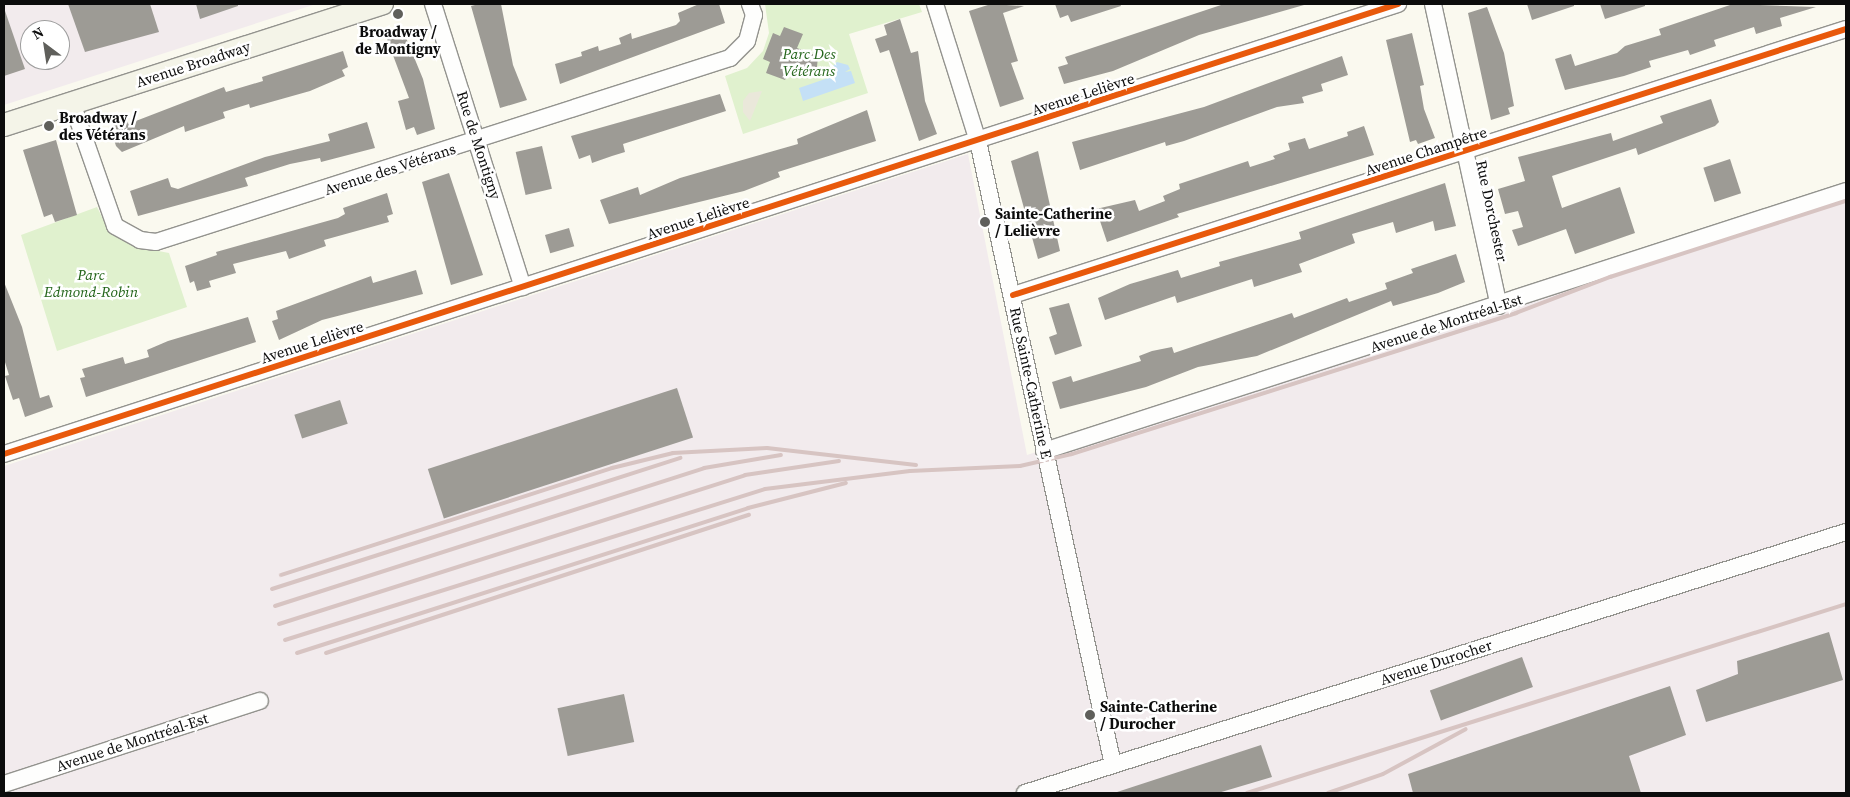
<!DOCTYPE html>
<meta charset="utf-8">
<style>
body{margin:0}
#map{position:relative;width:1850px;height:797px;overflow:hidden;background:#faf9ef;font-family:"Source Serif 4",serif}
div>[style]{position:absolute}
[style*='--x']{left:calc(var(--x)*1px);top:calc(var(--y)*1px);width:calc(var(--w)*1px);rotate:calc(var(--a)*1deg)}
.industrial>*{inset:0;background:#f2ebed}
.green>*{inset:0;background:#e0f1ce}
.plaza>*{inset:0;background:#eae8da}
.water>*{inset:0;background:#c4e0f6}
.building>*{inset:0;background:#9d9b95;transform-origin:0 0}
.roads{filter:drop-shadow(1px 0 #93938e) drop-shadow(-1px 0 #93938e) drop-shadow(0 1px #93938e) drop-shadow(0 -1px #93938e)}
.street>*{height:16px;margin:-8px;padding:0 8px;transform-origin:8px;border-radius:8px;background:#fefefd}
.secondary>*{height:22px;margin:-11px;padding:0 11px;transform-origin:11px;border-radius:11px;background:#f4f4e8}
.rail>*{height:4px;margin:-2px;padding:0 2px;transform-origin:2px;border-radius:2px;background:#d7c4c2}
.cycleway>*{height:6px;margin:-3px;padding:0 3px;transform-origin:3px;border-radius:3px;background:#e8590c}
.dots>*{width:14px;height:14px;translate:-50% -50%;box-sizing:border-box;border:2px solid #fff;border-radius:50%}
span{translate:-50% -50%;white-space:nowrap;text-align:center;line-height:1.15;-webkit-text-stroke:5px #fff;paint-order:stroke}
.poi-label{font-size:15px;color:#0c0c0c;font-weight:700}
.left{translate:0 -50%;text-align:left}
.park-label{font-size:15px;color:#23651a;font-style:italic}
.street-label{font-size:15px;color:#0c0c0c}
.frame{position:absolute;inset:0;border:5px solid #0c0c0c;pointer-events:none}
.north{position:absolute;left:20px;top:20px;width:50px;height:50px;box-sizing:border-box;background:#fff;border:1px solid #9e9e9e;border-radius:50%;rotate:329deg;font-size:14px;font-weight:700;line-height:20px;text-align:center;color:#0c0c0c}
.north::after{content:'';display:block;margin:auto;width:18px;height:22px;background:#5f5f5b;clip-path:polygon(50% 0,100% 100%,50% 72%,0 100%)}
</style>
<div id="map">
<div class="industrial">
<div style="clip-path:polygon(evenodd,4px 4px,316px 4px,4px 105px,4px 4px,30px 30px,60px 30px,60px 60px,30px 60px,30px 30px)"></div>
<div style="clip-path:polygon(968px 154px,1027px 455px,1846px 186px,1846px 793px,4px 793px,4px 466px)"></div>
</div>
<div class="green">
<div style="clip-path:polygon(765px 4px,919px 4px,922px 12px,849px 34px,868px 93px,743px 134px,725px 76px,747px 68px,763px 51px,769px 33px)"></div>
<div style="clip-path:polygon(97px 207px,108px 229px,132px 246px,169px 253px,187px 307px,57px 351px,21px 235px)"></div>
</div>
<div class="plaza">
<div style="clip-path:polygon(762px 91px,750px 121px,743px 112px,743px 101px,749px 93px)"></div>
</div>
<div class="water">
<div style="clip-path:polygon(837px 62px,848px 65px,850px 69px,845px 72px,851px 71px,855px 83px,803px 101px,799px 88px,834px 76px,821px 78px,821px 70px,828px 71px)"></div>
</div>
<div class="building">
<div style="clip-path:polygon(68px 4px,150px 4px,159px 32px,85px 52px)"></div>
<div style="clip-path:polygon(196px 4px,238px 4px,238px 6px,200px 19px)"></div>
<div style="clip-path:polygon(479px 4px,501px 4px,513px 65px,527px 100px,500px 108px,471px 6px)"></div>
<div style="clip-path:polygon(699px 4px,719px 4px,725px 23px,560px 84px,555px 64px,582px 56px,581px 52px,598px 46px,599px 51px,621px 44px,619px 38px,631px 33px,632px 39px,676px 25px,680px 21px,678px 13px)"></div>
<div style="clip-path:polygon(991px 4px,1024px 6px,1003px 13px,1018px 61px,1011px 63px,1024px 99px,1000px 107px,969px 11px)"></div>
<div style="clip-path:polygon(1055px 4px,1120px 4px,1121px 6px,1071px 22px,1068px 15px,1060px 18px)"></div>
<div style="clip-path:polygon(1224px 4px,1304px 5px,1199px 35px,1113px 71px,1064px 84px,1058px 67px,1068px 64px,1065px 57px)"></div>
<div style="clip-path:polygon(1527px 4px,1574px 4px,1574px 6px,1532px 20px)"></div>
<div style="clip-path:polygon(1600px 4px,1645px 4px,1645px 6px,1605px 19px)"></div>
<div style="clip-path:polygon(1733px 4px,1816px 7px,1780px 18px,1782px 26px,1756px 34px,1754px 27px,1714px 40px,1716px 46px,1690px 55px,1688px 50px,1649px 61px,1651px 67px,1624px 76px,1565px 90px,1555px 59px,1571px 54px,1575px 66px,1617px 53px,1625px 46px,1661px 35px,1659px 29px)"></div>
<div style="clip-path:polygon(1487px 7px,1504px 53px,1514px 106px,1508px 108px,1510px 114px,1491px 120px,1468px 13px)"></div>
<div style="clip-path:polygon(4px 8px,25px 69px,4px 76px)"></div>
<div style="clip-path:polygon(900px 19px,911px 53px,918px 51px,925px 101px,937px 134px,919px 141px,889px 50px,880px 53px,875px 39px,887px 35px,884px 25px)"></div>
<div style="clip-path:polygon(784px 27px,803px 34px,797px 48px,818px 56px,817px 67px,808px 77px,790px 69px,785px 80px,766px 73px,770px 62px,763px 59px,773px 33px,780px 36px)"></div>
<div style="clip-path:polygon(402px 28px,423px 79px,435px 129px,417px 135px,414px 127px,406px 130px,398px 101px,409px 98px,385px 34px)"></div>
<div style="clip-path:polygon(1412px 33px,1424px 85px,1420px 86px,1424px 109px,1435px 138px,1418px 144px,1416px 140px,1410px 142px,1386px 40px)"></div>
<div style="clip-path:polygon(343px 51px,348px 67px,342px 70px,345px 76px,310px 91px,250px 108px,249px 104px,223px 112px,225px 118px,185px 132px,184px 126px,122px 152px,116px 146px,110px 127px,127px 121px,128px 124px,224px 87px,226px 92px,263px 81px,262px 77px)"></div>
<div style="clip-path:polygon(1342px 56px,1348px 75px,1321px 84px,1323px 91px,1302px 97px,1304px 103px,1277px 107px,1184px 141px,1166px 146px,1165px 142px,1080px 170px,1072px 142px,1204px 107px)"></div>
<div style="clip-path:polygon(720px 94px,726px 111px,623px 144px,625px 152px,612px 156px,592px 163px,590px 155px,579px 159px,571px 136px)"></div>
<div style="clip-path:polygon(1711px 99px,1719px 122px,1715px 126px,1638px 155px,1636px 148px,1552px 176px,1562px 208px,1620px 187px,1635px 233px,1575px 254px,1566px 229px,1518px 246px,1512px 230px,1523px 227px,1518px 211px,1505px 214px,1498px 189px,1525px 181px,1518px 157px,1611px 133px,1613px 141px,1663px 123px,1660px 116px)"></div>
<div style="clip-path:polygon(867px 110px,876px 141px,778px 172px,780px 177px,744px 191px,609px 224px,600px 200px,638px 187px,640px 195px,680px 178px,798px 144px,797px 139px)"></div>
<div style="clip-path:polygon(367px 122px,375px 148px,321px 162px,320px 158px,290px 164px,245px 178px,248px 186px,138px 216px,130px 191px,168px 178px,171px 187px,178px 189px,265px 157px,330px 141px,328px 134px)"></div>
<div style="clip-path:polygon(1364px 126px,1374px 155px,1177px 214px,1179px 217px,1107px 242px,1096px 209px,1135px 200px,1139px 211px,1165px 201px,1163px 196px,1180px 189px,1179px 184px,1248px 161px,1250px 167px,1275px 159px,1273px 156px,1290px 150px,1288px 143px,1305px 138px,1309px 149px,1348px 136px,1347px 132px)"></div>
<div style="clip-path:polygon(56px 140px,77px 215px,55px 222px,52px 214px,44px 217px,23px 150px)"></div>
<div style="left:542px;top:146px;width:44px;height:27px;rotate:77deg"></div>
<div style="clip-path:polygon(1038px 151px,1060px 251px,1038px 259px,1011px 161px)"></div>
<div style="left:1730px;top:159px;width:36px;height:28px;rotate:72deg"></div>
<div style="clip-path:polygon(449px 173px,483px 275px,451px 285px,422px 182px)"></div>
<div style="clip-path:polygon(1445px 183px,1456px 226px,1435px 231px,1433px 221px,1396px 233px,1393px 222px,1352px 234px,1355px 243px,1299px 264px,1302px 272px,1254px 287px,1252px 279px,1177px 303px,1175px 296px,1105px 320px,1098px 298px,1130px 284px,1178px 270px,1181px 278px,1220px 266px,1219px 262px,1301px 239px,1299px 232px)"></div>
<div style="clip-path:polygon(387px 193px,393px 214px,387px 216px,389px 222px,324px 240px,326px 246px,289px 259px,286px 251px,233px 264px,236px 273px,209px 281px,211px 287px,197px 291px,194px 281px,190px 283px,185px 266px,217px 255px,216px 252px,338px 218px,345px 214px,343px 208px)"></div>
<div style="left:569px;top:228px;width:19px;height:25px;rotate:74deg"></div>
<div style="clip-path:polygon(1456px 254px,1465px 282px,1438px 293px,1393px 306px,1391px 301px,1257px 356px,1198px 367px,1146px 387px,1060px 409px,1052px 382px,1071px 376px,1073px 382px,1141px 361px,1139px 356px,1152px 351px,1172px 347px,1174px 353px,1292px 313px,1294px 318px,1347px 298px,1349px 302px,1387px 289px,1385px 283px,1413px 273px,1411px 269px)"></div>
<div style="clip-path:polygon(416px 270px,423px 294px,322px 320px,279px 340px,272px 321px,278px 319px,276px 311px,371px 276px,373px 283px)"></div>
<div style="clip-path:polygon(4px 282px,22px 327px,40px 398px,49px 395px,53px 407px,25px 417px,19px 398px,13px 400px,5px 376px,9px 375px,4px 359px)"></div>
<div style="clip-path:polygon(1069px 303px,1082px 346px,1055px 355px,1049px 337px,1057px 334px,1049px 308px)"></div>
<div style="clip-path:polygon(248px 317px,256px 342px,86px 397px,80px 378px,85px 377px,82px 369px,123px 357px,125px 364px,149px 357px,147px 350px,168px 341px)"></div>
<div style="left:677px;top:388px;width:52px;height:262px;rotate:72deg"></div>
<div style="left:340px;top:400px;width:25px;height:48px;rotate:72deg"></div>
<div style="clip-path:polygon(1829px 632px,1843px 680px,1706px 722px,1696px 690px,1738px 674px,1737px 661px)"></div>
<div style="left:1522px;top:657px;width:32px;height:98px;rotate:70deg"></div>
<div style="clip-path:polygon(1670px 686px,1686px 735px,1629px 756px,1641px 793px,1413px 793px,1408px 774px)"></div>
<div style="left:624px;top:694px;width:49px;height:68px;rotate:78deg"></div>
<div style="clip-path:polygon(1261px 745px,1272px 777px,1218px 793px,1114px 793px)"></div>
</div>
<div class="roads">
<div class="street">
<div style="--x:433;--y:4;--w:297;--a:72.4"></div>
<div style="--x:935;--y:4;--w:144;--a:72.6"></div>
<div style="--x:978;--y:141;--w:638;--a:77.79"></div>
<div style="--x:1433;--y:4;--w:309;--a:77.7"></div>
<div style="--x:72;--y:103;--w:130;--a:70.7"></div>
<div style="--x:115;--y:226;--w:29;--a:29"></div>
<div style="--x:140;--y:240;--w:16;--a:7"></div>
<div style="--x:156;--y:242;--w:603;--a:-17.77"></div>
<div style="--x:730;--y:58;--w:24;--a:-45"></div>
<div style="--x:747;--y:41;--w:27;--a:-75"></div>
<div style="--x:754;--y:15;--w:12;--a:-110"></div>
<div style="--x:1013;--y:295;--w:874;--a:-17.71"></div>
<div style="--x:1044;--y:451;--w:843;--a:-17.96"></div>
<div style="--x:4;--y:454;--w:1465;--a:-17.89"></div>
<div style="--x:4;--y:784;--w:269;--a:-18"></div>
<div style="--x:1025;--y:793;--w:861;--a:-17.64"></div>
</div>
<div class="secondary">
<div style="--x:4;--y:125;--w:397;--a:-17.8"></div>
</div>
</div>
<div class="rail">
<div style="--x:281;--y:575;--w:348;--a:-17.9"></div>
<div style="--x:612;--y:468;--w:63;--a:-13.8"></div>
<div style="--x:673;--y:453;--w:94;--a:-3"></div>
<div style="--x:767;--y:448;--w:150;--a:6.5"></div>
<div style="--x:272;--y:589;--w:429;--a:-17.8"></div>
<div style="--x:275;--y:606;--w:451;--a:-17.8"></div>
<div style="--x:704;--y:468;--w:78;--a:-9.6"></div>
<div style="--x:279;--y:624;--w:489;--a:-17.7"></div>
<div style="--x:745;--y:475;--w:95;--a:-8.5"></div>
<div style="--x:285;--y:640;--w:503;--a:-17.46"></div>
<div style="--x:765;--y:489;--w:146;--a:-7.1"></div>
<div style="--x:910;--y:471;--w:110;--a:-2.6"></div>
<div style="--x:1020;--y:466;--w:53;--a:-13"></div>
<div style="--x:1072;--y:454;--w:466;--a:-17.6"></div>
<div style="--x:1516;--y:313;--w:101;--a:-21"></div>
<div style="--x:1610;--y:277;--w:248;--a:-17.9"></div>
<div style="--x:297;--y:653;--w:474;--a:-17.8"></div>
<div style="--x:748;--y:508;--w:101;--a:-14.3"></div>
<div style="--x:326;--y:653;--w:445;--a:-18.1"></div>
<div style="--x:1247;--y:793;--w:628;--a:-17.51"></div>
<div style="--x:1328;--y:793;--w:58;--a:-19.1"></div>
<div style="--x:1383;--y:774;--w:94;--a:-28.5"></div>
</div>
<div class="cycleway">
<div style="--x:1013;--y:295;--w:874;--a:-17.71"></div>
<div style="--x:4;--y:454;--w:1465;--a:-17.89"></div>
</div>
<div class="dots">
<div style="left:398px;top:14px;background:#5f5f5b"></div>
<div style="left:49px;top:126px;background:#5f5f5b"></div>
<div style="left:985px;top:222px;background:#5f5f5b"></div>
<div style="left:1090px;top:715px;background:#5f5f5b"></div>
</div>
<div class="poi-label">
<span style="left:398px;top:40px">Broadway /<br>de Montigny</span>
<span class="left" style="left:59px;top:126px">Broadway /<br>des Vétérans</span>
<span class="left" style="left:995px;top:222px">Sainte-Catherine<br>/ Lelièvre</span>
<span class="left" style="left:1100px;top:715px">Sainte-Catherine<br>/ Durocher</span>
</div>
<div class="park-label">
<span style="left:809px;top:62px">Parc Des<br>Vétérans</span>
<span style="left:91px;top:283px">Parc<br>Edmond-Robin</span>
</div>
<div class="street-label">
<span style="left:193px;top:64px;rotate:-18deg">Avenue Broadway</span>
<span style="left:1083px;top:94px;rotate:-18deg">Avenue Lelièvre</span>
<span style="left:479px;top:145px;rotate:72deg">Rue de Montigny</span>
<span style="left:1426px;top:151px;rotate:-18deg">Avenue Champêtre</span>
<span style="left:390px;top:169px;rotate:-18deg">Avenue des Vétérans</span>
<span style="left:1492px;top:211px;rotate:78deg">Rue Dorchester</span>
<span style="left:698px;top:218px;rotate:-18deg">Avenue Lelièvre</span>
<span style="left:1446px;top:323px;rotate:-18deg">Avenue de Montréal-Est</span>
<span style="left:312px;top:342px;rotate:-18deg">Avenue Lelièvre</span>
<span style="left:1031px;top:383px;rotate:78deg">Rue Sainte-Catherine E</span>
<span style="left:1436px;top:662px;rotate:-18deg">Avenue Durocher</span>
<span style="left:132px;top:742px;rotate:-18deg">Avenue de Montréal-Est</span>
</div>
<div class="frame"></div>
<div class="north">N</div>
</div>
